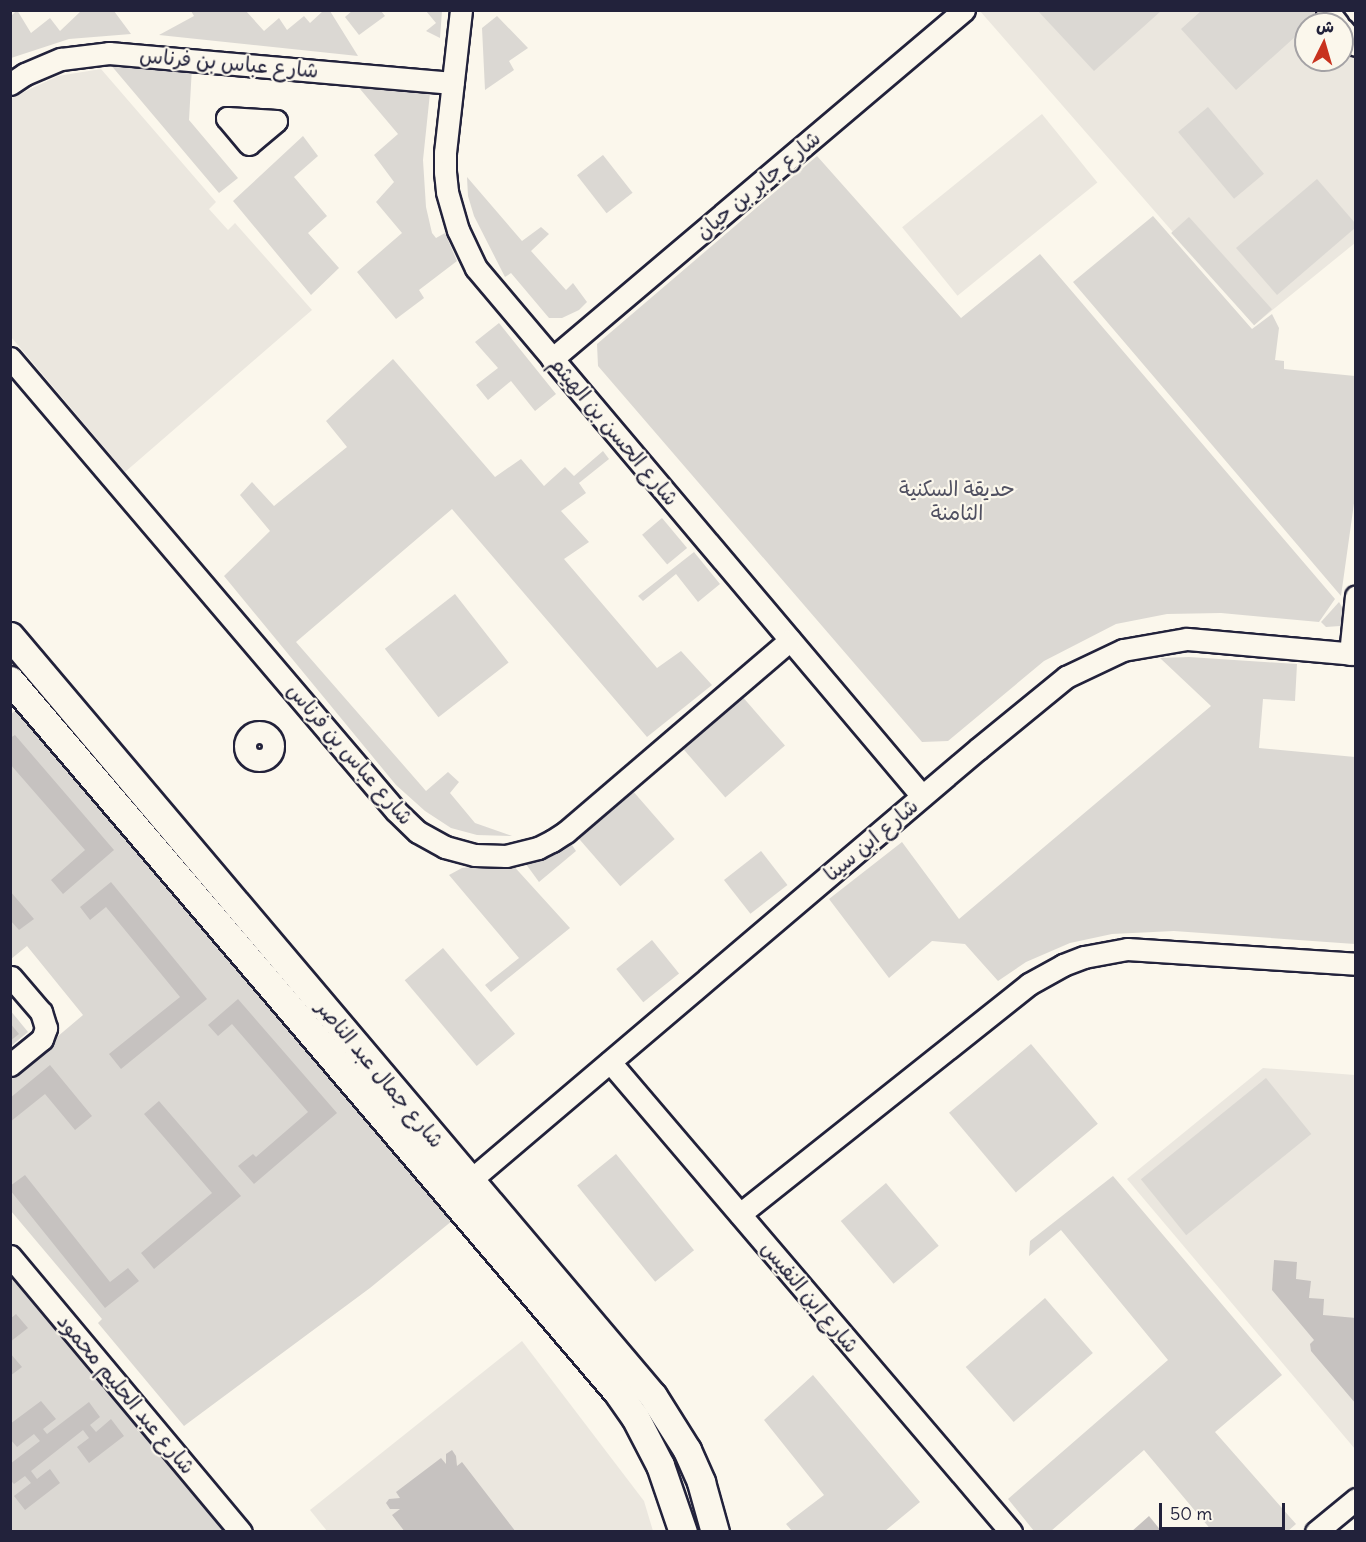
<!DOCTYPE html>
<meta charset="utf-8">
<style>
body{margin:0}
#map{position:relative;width:1366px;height:1542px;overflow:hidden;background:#fbf7ec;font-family:Delius,"Playpen Sans Arabic",sans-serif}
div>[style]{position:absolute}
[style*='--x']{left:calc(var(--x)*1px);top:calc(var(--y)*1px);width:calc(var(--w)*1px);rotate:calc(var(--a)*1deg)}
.built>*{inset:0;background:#ebe7df;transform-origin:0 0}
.green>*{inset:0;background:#dbd8d3;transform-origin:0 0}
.building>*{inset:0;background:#c6c2c0}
.roads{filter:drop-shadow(2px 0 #22223b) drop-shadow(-2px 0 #22223b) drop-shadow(0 2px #22223b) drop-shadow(0 -2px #22223b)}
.minor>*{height:21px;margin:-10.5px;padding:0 10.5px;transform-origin:10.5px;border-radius:10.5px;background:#fbf7ec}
.minor>.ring{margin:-10.5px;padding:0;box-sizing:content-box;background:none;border:21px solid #fbf7ec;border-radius:50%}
.major>*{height:27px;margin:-13.5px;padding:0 13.5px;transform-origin:13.5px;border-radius:13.5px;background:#fbf7ec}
span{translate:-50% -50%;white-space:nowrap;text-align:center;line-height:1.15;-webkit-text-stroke:4.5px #fbf7ec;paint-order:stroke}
.street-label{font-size:21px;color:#22223b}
.park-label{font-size:21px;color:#505061}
.frame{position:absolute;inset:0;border:12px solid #22223b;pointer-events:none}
.north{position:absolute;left:1294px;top:12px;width:60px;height:60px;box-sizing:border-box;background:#fbf7ec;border:2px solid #a4a2a5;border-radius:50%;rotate:5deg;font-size:16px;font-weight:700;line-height:24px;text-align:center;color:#22223b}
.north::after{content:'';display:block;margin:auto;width:21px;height:27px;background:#c8321e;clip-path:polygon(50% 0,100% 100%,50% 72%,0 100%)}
.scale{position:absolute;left:1159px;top:1503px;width:126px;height:27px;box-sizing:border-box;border:3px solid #22223b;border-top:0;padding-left:8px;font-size:18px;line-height:21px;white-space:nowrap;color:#22223b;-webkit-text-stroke:4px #fbf7ec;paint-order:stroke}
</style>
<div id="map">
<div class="built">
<div style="clip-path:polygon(980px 11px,1320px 11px,1332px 24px,1306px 24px,1306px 60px,1342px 60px,1342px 35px,1355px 49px,1355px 243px,1254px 325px)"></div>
<div style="clip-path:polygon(101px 69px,216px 202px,209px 209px,228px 230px,235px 223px,312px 310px,125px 472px,11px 337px,11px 98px,58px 76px)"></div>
<div style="left:1042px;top:114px;width:88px;height:180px;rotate:51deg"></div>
<div style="clip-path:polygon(1263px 1068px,1355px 1075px,1355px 1449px,1127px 1179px)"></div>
<div style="clip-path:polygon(522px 1341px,644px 1501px,653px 1531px,327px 1531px,310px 1510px)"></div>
</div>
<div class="green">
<div style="clip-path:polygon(17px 10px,31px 33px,50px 18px,60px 31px,81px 11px,114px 11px,131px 34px,69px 39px,11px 58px,11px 16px)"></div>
<div style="clip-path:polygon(353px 10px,381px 11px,385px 16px,359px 35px,345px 17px)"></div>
<div style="clip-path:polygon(1312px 10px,1318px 16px,1306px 24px,1306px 27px,1236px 90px,1181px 29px,1201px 11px)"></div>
<div style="clip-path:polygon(191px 11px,246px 11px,264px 31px,279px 18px,287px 30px,304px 16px,310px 23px,323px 11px,330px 11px,358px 56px,159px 35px,194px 16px)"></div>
<div style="clip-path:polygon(426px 11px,442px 11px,440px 38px,426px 31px,436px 23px)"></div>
<div style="clip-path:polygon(1038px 11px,1161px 11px,1094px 71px)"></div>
<div style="clip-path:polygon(497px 16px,528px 48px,509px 61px,514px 70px,485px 90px,482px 28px)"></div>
<div style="clip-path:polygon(110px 64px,192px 67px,189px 120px,238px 178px,219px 193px)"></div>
<div style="clip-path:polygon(355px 83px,422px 87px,430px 93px,423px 160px,426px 207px,432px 233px,436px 238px,445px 233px,457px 261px,419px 290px,424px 298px,396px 319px,357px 272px,402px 233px,376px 202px,394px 182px,374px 155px,398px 134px)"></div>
<div style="left:1208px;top:107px;width:87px;height:39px;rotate:50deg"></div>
<div style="clip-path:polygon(303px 136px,318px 156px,294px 177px,327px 216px,308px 233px,339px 268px,311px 295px,233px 201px)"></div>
<div style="left:603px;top:155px;width:48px;height:33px;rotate:52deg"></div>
<div style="clip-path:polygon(817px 156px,961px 318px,1040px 254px,1335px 599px,1319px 622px,1221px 613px,1167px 614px,1116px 624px,1044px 661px,948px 741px,922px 742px,598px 366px,597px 344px)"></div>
<div style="clip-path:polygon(467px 177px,522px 241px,541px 227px,549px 234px,531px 251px,566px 290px,573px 283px,587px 302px,579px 310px,562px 318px,549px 318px,511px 273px,505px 277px,474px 216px,468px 196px)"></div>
<div style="clip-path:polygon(1317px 179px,1355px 223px,1355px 228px,1277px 295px,1236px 248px)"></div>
<div style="clip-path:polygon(1153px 216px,1252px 329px,1272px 314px,1279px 328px,1275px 360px,1284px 361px,1284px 369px,1355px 376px,1356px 489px,1341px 596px,1073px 282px)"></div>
<div style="left:1189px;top:217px;width:124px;height:24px;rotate:48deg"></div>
<div style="clip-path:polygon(499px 323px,556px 394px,535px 411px,511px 381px,488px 400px,476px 385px,498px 368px,475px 342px)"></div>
<div style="clip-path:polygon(393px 359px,495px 477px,521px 459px,544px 486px,565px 467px,574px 476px,603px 451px,609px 459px,579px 483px,586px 493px,561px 511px,589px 542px,564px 559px,657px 668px,681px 651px,712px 685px,647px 737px,452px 509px,296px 642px,426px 791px,448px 772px,459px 782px,450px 793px,475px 823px,512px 836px,477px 835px,451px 828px,425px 811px,396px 785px,224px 576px,270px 531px,240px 495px,252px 482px,274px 506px,347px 447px,326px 421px)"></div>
<div style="left:662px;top:518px;width:39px;height:26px;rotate:50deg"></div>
<div style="clip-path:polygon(694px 552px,720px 584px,698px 602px,676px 574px,643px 601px,638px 596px)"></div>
<div style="left:455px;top:594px;width:87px;height:89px;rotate:52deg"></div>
<div style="clip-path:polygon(1339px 602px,1345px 612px,1344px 620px,1340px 626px,1326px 627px,1321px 622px)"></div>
<div style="clip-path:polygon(1189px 657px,1297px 664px,1295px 701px,1263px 699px,1259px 748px,1355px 757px,1355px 944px,1174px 931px,1112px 934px,1070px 943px,1026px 962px,998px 981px,965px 944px,932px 941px,889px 978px,829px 899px,902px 842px,959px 919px,1211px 706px,1160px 658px)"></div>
<div style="left:741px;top:695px;width:67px;height:79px;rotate:49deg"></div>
<div style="clip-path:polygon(16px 710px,27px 712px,458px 1216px,370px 1288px,184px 1426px,98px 1323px,102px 1319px,11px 1211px,11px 1076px,83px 1015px,27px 946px,11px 959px,10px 715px)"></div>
<div style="left:632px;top:790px;width:65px;height:72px;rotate:49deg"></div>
<div style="clip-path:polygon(570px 842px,576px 851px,539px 882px,523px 860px)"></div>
<div style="left:761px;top:851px;width:43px;height:47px;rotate:52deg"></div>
<div style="clip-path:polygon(510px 862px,570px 928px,491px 992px,485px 985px,519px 958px,449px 875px,462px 868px)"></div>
<div style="left:652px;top:940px;width:43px;height:46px;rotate:51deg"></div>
<div style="left:443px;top:948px;width:112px;height:50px;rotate:50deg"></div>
<div style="clip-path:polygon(10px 1010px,28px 1032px,11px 1046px,10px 1046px)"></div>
<div style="left:1031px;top:1044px;width:104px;height:107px;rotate:50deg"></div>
<div style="left:1266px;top:1078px;width:72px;height:161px;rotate:51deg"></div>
<div style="left:616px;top:1154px;width:124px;height:50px;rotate:51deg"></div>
<div style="clip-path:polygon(1113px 1176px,1282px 1375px,1215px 1432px,1296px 1524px,1288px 1531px,1212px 1531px,1144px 1450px,1051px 1531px,1034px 1531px,1008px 1499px,1168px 1360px,1061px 1230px,1029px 1256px,1030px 1241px)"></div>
<div style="left:886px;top:1183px;width:82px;height:59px;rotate:50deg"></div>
<div style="clip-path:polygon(11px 1267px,231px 1531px,11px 1531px)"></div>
<div style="left:1045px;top:1298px;width:73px;height:105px;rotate:49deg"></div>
<div style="clip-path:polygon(813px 1375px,920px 1502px,885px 1531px,792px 1531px,786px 1524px,824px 1495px,764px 1420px)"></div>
</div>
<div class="building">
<div style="clip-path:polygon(15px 735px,114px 850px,63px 894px,51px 880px,85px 850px,10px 764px,10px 738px)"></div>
<div style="clip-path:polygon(111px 882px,207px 999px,121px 1069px,109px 1054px,180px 997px,106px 907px,90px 920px,80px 907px)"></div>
<div style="clip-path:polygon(10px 891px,34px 919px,19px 930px,10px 920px)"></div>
<div style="clip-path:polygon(238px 999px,337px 1113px,254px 1184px,238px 1166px,253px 1154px,256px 1157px,308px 1112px,232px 1024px,218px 1036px,208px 1025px)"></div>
<div style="clip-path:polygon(10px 1023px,19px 1034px,10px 1041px)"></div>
<div style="clip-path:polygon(50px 1065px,92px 1116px,75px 1130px,45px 1094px,10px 1122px,10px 1098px)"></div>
<div style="clip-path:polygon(159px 1101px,241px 1196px,154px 1269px,141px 1253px,212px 1193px,144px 1114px)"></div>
<div style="clip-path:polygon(25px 1175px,110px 1282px,128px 1268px,139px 1281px,105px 1308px,10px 1190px,10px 1186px)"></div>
<div style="clip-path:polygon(1274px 1260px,1297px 1262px,1296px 1279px,1311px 1281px,1309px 1298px,1324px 1299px,1323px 1315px,1356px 1318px,1356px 1404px,1311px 1351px,1310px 1344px,1314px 1340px,1272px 1290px)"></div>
<div style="clip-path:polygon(16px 1314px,28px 1328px,10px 1342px,10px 1319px)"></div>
<div style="clip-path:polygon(10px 1353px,22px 1367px,10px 1376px)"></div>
<div style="clip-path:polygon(41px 1401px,56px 1419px,43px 1429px,47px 1434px,89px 1402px,100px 1417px,90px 1425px,96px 1432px,111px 1419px,124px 1436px,89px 1463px,77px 1447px,89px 1438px,83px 1430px,31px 1471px,37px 1479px,50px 1469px,60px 1483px,25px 1510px,14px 1496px,31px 1483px,25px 1476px,14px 1484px,10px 1480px,10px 1464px,40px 1441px,34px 1434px,17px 1447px,10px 1439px,10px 1424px)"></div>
<div style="clip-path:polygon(452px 1450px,456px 1456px,457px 1466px,462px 1462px,516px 1532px,405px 1532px,392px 1515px,400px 1509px,390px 1509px,386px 1503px,389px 1499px,400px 1498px,396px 1492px,441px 1458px,446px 1464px,446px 1454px)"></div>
<div style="clip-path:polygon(1149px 1516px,1162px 1532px,1131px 1532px)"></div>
</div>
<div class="roads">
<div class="minor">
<div style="--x:461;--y:10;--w:143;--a:96.4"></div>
<div style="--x:445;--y:152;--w:20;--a:90"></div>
<div style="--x:445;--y:172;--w:20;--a:84"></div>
<div style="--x:447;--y:192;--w:40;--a:74"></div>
<div style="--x:458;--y:230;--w:42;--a:64.7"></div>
<div style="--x:476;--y:268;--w:691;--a:49.81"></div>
<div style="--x:1327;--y:10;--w:18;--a:52"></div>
<div style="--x:1342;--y:29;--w:21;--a:49"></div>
<div style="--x:10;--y:84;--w:18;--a:-34"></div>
<div style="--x:25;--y:74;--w:39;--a:-23"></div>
<div style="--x:61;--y:59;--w:48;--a:-7.1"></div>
<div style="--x:109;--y:53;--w:345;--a:5"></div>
<div style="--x:227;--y:118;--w:49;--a:3.5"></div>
<div style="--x:276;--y:121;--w:35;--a:140"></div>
<div style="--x:249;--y:144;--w:34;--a:-130"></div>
<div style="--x:10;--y:358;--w:595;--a:49.57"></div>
<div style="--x:396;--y:811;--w:30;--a:44"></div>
<div style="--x:418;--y:832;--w:31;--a:29"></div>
<div style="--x:445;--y:847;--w:31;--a:15"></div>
<div style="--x:475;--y:855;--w:31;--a:2"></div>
<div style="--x:506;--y:856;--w:33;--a:-14"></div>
<div style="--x:538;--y:848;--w:16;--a:-27"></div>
<div style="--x:552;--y:841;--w:17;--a:-33"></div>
<div style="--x:566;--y:832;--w:295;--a:-40.6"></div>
<div style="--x:552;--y:359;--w:540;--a:-40.27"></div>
<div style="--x:1350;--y:654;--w:58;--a:-84.1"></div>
<div class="ring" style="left:245px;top:732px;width:7px;height:7px"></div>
<div style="--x:610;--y:1062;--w:618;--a:49.53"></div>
<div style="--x:10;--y:1065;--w:41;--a:-39.1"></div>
<div style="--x:42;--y:1039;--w:12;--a:-70"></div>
<div style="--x:46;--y:1028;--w:17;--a:-107"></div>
<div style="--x:41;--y:1012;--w:46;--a:-130.6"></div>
<div style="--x:460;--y:1189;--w:680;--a:-40.35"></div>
<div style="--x:978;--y:749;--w:114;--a:-39.3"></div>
<div style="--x:1066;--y:677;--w:63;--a:-25.3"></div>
<div style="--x:1123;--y:650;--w:65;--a:-9.8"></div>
<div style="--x:1187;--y:639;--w:170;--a:5.1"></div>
<div style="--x:740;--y:1214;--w:369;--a:-38.5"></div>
<div style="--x:1029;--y:984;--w:39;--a:-29"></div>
<div style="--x:1063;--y:965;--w:22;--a:-21"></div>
<div style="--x:1084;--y:957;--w:44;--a:-10.5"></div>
<div style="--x:1127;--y:949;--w:229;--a:3.7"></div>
<div style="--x:10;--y:1256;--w:360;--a:50.1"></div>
<div style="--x:1316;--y:1532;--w:52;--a:-39.5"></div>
</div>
<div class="major">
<div style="--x:10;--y:636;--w:996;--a:49.77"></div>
<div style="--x:653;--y:1396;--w:64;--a:57.8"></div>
<div style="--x:687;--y:1450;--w:35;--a:66"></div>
<div style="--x:701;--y:1482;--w:52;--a:74.4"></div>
<div style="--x:10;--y:680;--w:937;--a:49.54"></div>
<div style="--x:618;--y:1393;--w:29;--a:55"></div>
<div style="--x:635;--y:1417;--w:54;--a:62.5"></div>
<div style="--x:660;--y:1465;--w:71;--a:71.1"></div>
</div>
</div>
<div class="street-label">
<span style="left:229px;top:63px;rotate:5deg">شارع عباس بن فرناس</span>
<span style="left:758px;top:185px;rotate:-40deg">شارع جابر بن حيان</span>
<span style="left:614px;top:431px;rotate:50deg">شارع الحسن بن الهيثم</span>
<span style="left:350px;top:754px;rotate:49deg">شارع عباس بن فرناس</span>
<span style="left:871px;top:840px;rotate:-40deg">شارع ابن سينا</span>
<span style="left:380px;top:1074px;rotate:50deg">شارع جمال عبد الناصر</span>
<span style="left:810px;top:1297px;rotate:50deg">شارع ابن النفيس</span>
<span style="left:126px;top:1394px;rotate:50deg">شارع عبد الحليم محمود</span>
</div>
<div class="park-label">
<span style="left:957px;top:501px">حديقة السكنية<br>الثامنة</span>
</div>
<div class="frame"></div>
<div class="north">ش</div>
<div class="scale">50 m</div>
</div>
